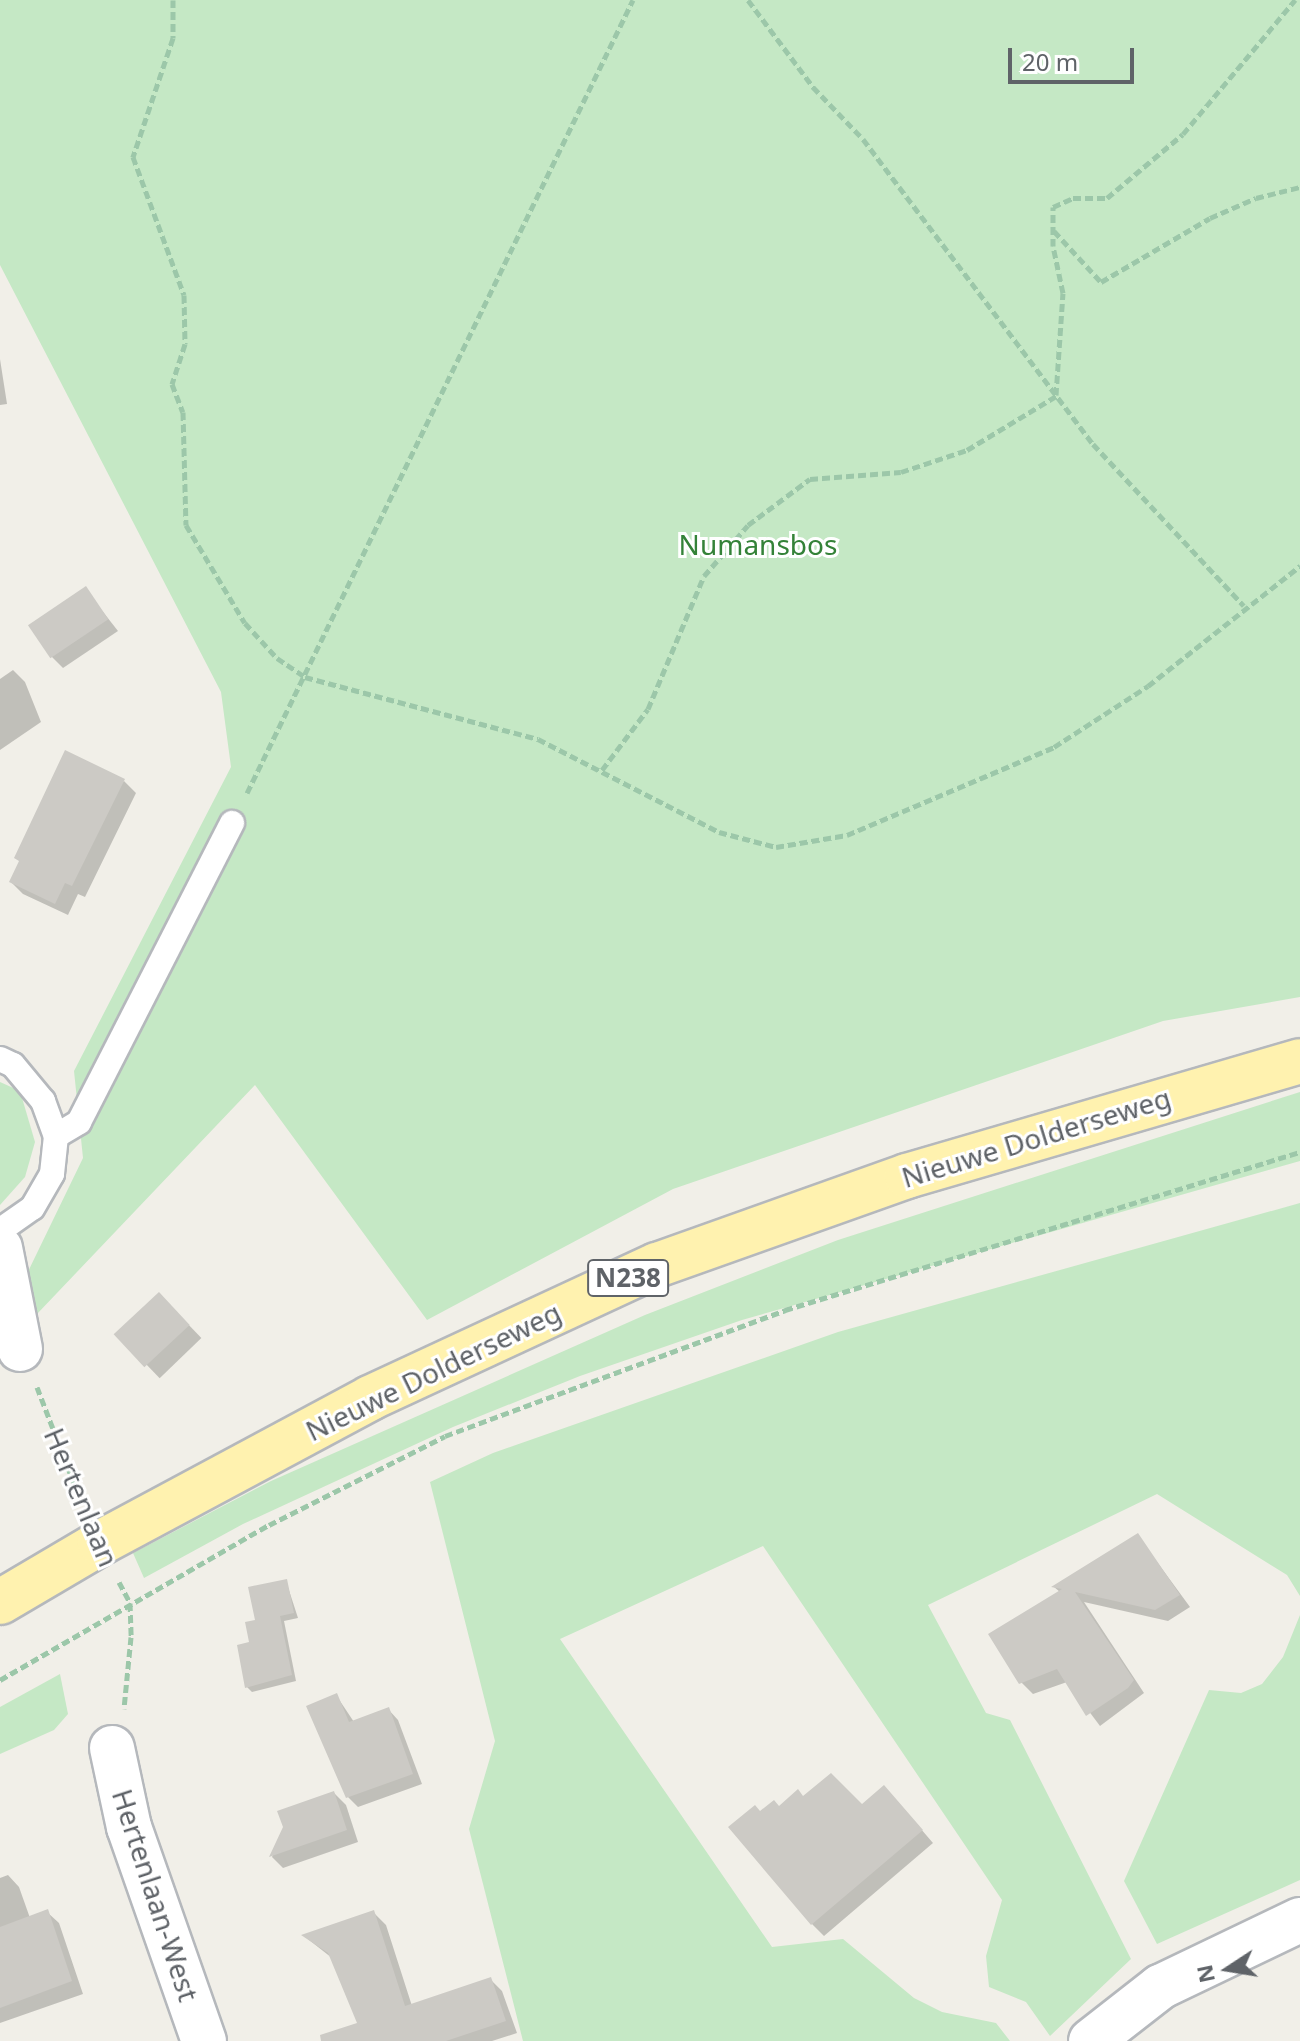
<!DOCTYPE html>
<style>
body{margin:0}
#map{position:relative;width:1300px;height:2041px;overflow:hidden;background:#f1efe8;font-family:"Noto Sans",sans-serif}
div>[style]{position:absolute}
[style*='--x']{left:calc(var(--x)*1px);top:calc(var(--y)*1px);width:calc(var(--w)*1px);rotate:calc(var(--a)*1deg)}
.green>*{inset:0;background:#c5e8c5}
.shadow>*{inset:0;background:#0003;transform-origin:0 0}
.building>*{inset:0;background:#cccac5;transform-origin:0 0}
.path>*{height:5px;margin-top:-2.5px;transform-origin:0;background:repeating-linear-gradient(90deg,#9cc7a9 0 8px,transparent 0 12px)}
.roads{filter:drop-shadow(2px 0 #b5b8bc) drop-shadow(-2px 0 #b5b8bc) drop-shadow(0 2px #b5b8bc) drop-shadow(0 -2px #b5b8bc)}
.lane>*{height:24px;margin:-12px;padding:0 12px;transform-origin:12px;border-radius:12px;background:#fff}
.street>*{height:44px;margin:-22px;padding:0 22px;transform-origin:22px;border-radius:22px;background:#fff}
.secondary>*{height:44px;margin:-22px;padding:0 22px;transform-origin:22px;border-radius:22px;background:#fff}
.primary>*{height:44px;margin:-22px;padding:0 22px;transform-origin:22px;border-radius:22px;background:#fff2af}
span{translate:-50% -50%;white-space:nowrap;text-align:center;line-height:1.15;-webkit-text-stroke:6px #fff;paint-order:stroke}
.shield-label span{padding:2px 6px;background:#fff;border:2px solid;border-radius:6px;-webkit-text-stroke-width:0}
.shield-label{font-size:26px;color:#5f6368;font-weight:700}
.park-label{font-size:28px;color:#348238}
.street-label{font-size:28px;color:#5f6368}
.north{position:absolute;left:1188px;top:1929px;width:80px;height:80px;-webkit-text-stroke:6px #fff;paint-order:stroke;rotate:258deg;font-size:22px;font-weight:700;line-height:32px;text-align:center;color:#5f6368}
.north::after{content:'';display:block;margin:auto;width:28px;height:36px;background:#5f6368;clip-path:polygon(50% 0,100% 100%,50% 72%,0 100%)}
.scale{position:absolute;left:1008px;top:48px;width:126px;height:36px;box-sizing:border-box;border:4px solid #5f6368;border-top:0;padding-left:10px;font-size:24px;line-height:28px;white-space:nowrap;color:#5f6368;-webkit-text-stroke:6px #fff;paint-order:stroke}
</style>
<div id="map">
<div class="green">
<div style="clip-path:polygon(0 0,1300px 0,1300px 997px,1163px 1021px,673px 1189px,427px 1320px,255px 1085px,37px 1314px,22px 1284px,83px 1158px,74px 1071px,231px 767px,221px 692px,0 265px)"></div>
<div style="clip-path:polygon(0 1082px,20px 1091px,35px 1142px,25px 1177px,0 1205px)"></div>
<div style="clip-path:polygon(1300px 1092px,1300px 1161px,742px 1320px,580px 1376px,453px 1427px,243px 1524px,144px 1578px,133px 1553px,271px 1481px,645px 1315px,838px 1240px)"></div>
<div style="clip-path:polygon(1300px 1203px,1300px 1596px,1287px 1575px,1157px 1494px,928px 1605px,986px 1713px,1010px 1720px,1131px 1959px,1050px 2036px,1026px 2002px,989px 1987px,986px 1956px,1002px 1900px,763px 1546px,560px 1639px,772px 1947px,843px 1939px,914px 1998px,942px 2012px,996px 2023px,1010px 2041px,523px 2041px,469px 1829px,495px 1741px,430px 1482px,493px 1453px,838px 1332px)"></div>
<div style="clip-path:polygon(1300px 1615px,1300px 1880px,1157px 1944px,1124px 1881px,1209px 1690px,1241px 1693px,1262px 1684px,1283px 1657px)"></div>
<div style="clip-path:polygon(60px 1674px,68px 1714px,54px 1730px,0 1754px,0 1707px)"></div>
</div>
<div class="shadow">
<div style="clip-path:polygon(0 359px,7px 404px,0 405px)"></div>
<div style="clip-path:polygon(85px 589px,118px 631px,63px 668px,51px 656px)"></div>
<div style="clip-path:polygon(13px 670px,25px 682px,41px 722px,0 750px,0 679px)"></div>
<div style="clip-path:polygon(124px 781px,136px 793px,85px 897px,78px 894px,68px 915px,23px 894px,11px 882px)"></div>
<div style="left:159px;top:1294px;width:61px;height:58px;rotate:46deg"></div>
<div style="clip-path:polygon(1138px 1536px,1190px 1607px,1168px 1621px,1084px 1602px,1144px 1693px,1100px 1726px,1067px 1682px,1033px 1694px,1021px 1682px,1060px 1592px,1054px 1587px)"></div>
<div style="clip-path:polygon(286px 1581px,298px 1618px,284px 1621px,296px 1681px,252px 1692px,247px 1687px,251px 1644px)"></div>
<div style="clip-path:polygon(336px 1695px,354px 1722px,388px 1709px,398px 1720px,422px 1784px,358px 1807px,347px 1796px)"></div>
<div style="clip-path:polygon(334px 1793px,346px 1805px,358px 1842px,283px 1868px,272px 1857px,285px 1827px)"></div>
<div style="clip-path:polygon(804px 1798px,862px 1806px,896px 1800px,933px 1843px,824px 1936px,812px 1924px,760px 1813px)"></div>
<div style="clip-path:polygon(8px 1875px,19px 1887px,30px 1918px,47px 1912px,59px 1923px,83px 1994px,0 2023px,0 1878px)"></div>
<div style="clip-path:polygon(374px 1913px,386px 1925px,412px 2006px,490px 1979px,502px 1991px,517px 2033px,492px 2041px,365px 2041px,332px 1958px,304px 1936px)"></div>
</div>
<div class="building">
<div style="left:86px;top:586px;width:40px;height:70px;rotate:56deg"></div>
<div style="clip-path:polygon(65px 750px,125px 779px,72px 886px,65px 883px,55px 904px,9px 882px,19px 861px,14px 858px)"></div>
<div style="left:159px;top:1292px;width:45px;height:62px;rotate:47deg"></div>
<div style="clip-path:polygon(1138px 1533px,1180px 1595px,1155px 1610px,1075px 1592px,1134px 1680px,1128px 1688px,1086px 1716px,1057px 1669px,1019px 1684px,988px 1634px,1062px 1589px,1051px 1587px)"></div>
<div style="clip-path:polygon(287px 1579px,294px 1613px,280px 1616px,292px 1675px,245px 1688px,237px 1645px,249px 1642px,245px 1622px,255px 1620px,248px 1587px)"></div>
<div style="clip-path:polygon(337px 1693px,349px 1722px,389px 1707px,413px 1774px,346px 1798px,306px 1706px)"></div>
<div style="clip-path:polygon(831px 1773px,862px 1804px,884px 1785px,923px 1830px,811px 1925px,728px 1827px,755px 1805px,760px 1811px,774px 1800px,779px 1806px,798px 1789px,803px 1796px)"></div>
<div style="clip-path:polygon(334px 1791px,347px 1830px,269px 1857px,283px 1827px,277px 1811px)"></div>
<div style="clip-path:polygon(48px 1909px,72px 1981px,0 2008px,0 1927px)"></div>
<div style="clip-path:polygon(374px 1910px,405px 2006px,491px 1977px,506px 2021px,446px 2041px,321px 2041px,320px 2035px,357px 2023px,328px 1953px,301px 1935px)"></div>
</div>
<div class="path">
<div style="--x:173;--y:0;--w:38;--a:90"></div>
<div style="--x:173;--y:38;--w:126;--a:108.6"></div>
<div style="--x:133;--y:157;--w:147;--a:69.7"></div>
<div style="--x:184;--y:295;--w:49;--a:88.8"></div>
<div style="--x:185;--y:344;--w:42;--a:108"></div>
<div style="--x:172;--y:384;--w:30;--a:69"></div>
<div style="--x:183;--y:412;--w:113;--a:88.5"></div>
<div style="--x:186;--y:525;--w:114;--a:59"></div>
<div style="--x:245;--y:623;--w:47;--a:47.6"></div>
<div style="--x:277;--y:658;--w:34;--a:34"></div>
<div style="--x:305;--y:677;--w:241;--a:14.9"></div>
<div style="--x:538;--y:739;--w:203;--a:27.2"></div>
<div style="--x:719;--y:832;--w:59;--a:14.7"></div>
<div style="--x:776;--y:847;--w:72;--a:-9.6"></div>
<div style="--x:847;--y:835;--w:225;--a:-23"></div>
<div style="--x:1054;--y:747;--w:112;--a:-33"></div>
<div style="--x:1148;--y:686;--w:194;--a:-38.3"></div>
<div style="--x:748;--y:0;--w:109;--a:53.2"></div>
<div style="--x:813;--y:87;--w:72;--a:46.1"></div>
<div style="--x:863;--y:139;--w:382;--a:53"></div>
<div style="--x:1093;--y:444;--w:221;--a:47"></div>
<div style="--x:1054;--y:231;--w:69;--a:47.3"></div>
<div style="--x:1101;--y:282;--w:126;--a:-30.4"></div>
<div style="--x:1210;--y:218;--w:50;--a:-23.5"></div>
<div style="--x:1256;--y:198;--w:45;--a:-14"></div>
<div style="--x:1056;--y:395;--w:102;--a:-86.1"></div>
<div style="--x:1063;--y:293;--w:48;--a:-102"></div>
<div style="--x:1053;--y:246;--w:39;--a:-90"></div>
<div style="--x:1053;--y:207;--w:22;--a:-24"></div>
<div style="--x:1073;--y:198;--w:34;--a:0"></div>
<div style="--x:1107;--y:198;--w:99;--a:-40.1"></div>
<div style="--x:1183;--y:134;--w:175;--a:-50.1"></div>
<div style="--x:602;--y:770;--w:76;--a:-53"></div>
<div style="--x:648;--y:709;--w:144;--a:-67.2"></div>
<div style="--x:704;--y:576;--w:67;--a:-49.2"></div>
<div style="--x:748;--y:525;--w:77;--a:-36.6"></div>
<div style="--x:810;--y:479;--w:91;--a:-4.4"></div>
<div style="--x:901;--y:472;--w:70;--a:-18.4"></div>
<div style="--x:967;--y:450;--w:104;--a:-31.2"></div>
<div style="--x:247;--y:793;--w:882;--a:-64.05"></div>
<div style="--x:37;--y:1387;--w:125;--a:69"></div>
<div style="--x:119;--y:1582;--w:24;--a:62"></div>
<div style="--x:130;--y:1603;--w:34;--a:88"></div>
<div style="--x:131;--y:1637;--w:72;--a:95.6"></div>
<div style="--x:0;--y:1680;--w:310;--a:-30"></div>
<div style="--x:269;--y:1525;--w:197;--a:-26.8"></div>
<div style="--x:445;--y:1436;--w:363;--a:-20.3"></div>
<div style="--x:785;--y:1310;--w:539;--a:-17.06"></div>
</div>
<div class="roads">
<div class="lane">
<div style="--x:0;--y:1059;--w:14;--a:25"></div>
<div style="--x:13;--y:1065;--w:47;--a:50.2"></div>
<div style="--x:43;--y:1101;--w:37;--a:70"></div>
<div style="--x:56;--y:1136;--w:38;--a:96"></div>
<div style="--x:52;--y:1174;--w:39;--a:120"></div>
<div style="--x:32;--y:1208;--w:39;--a:145"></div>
<div style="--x:56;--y:1136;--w:27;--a:-31"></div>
<div style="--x:79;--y:1122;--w:336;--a:-62.9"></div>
</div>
<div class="street">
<div style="--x:0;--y:1248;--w:103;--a:78.8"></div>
<div style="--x:112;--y:1748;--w:81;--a:77.9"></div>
<div style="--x:129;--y:1827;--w:227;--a:70.7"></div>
</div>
<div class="secondary">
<div style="--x:1091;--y:2041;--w:88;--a:-38"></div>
<div style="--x:1160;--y:1987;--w:155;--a:-25.6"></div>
</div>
<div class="primary">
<div style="--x:0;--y:1602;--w:116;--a:-30.5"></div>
<div style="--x:100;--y:1543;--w:306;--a:-28.2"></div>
<div style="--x:370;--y:1398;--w:316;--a:-24.9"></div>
<div style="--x:657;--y:1265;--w:265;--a:-19.6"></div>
<div style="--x:907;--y:1176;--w:409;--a:-16.3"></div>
</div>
</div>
<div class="shield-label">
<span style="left:628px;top:1278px">N238</span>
</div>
<div class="park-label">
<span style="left:758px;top:544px">Numansbos</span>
</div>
<div class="street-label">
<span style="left:1036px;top:1137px;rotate:-17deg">Nieuwe Dolderseweg</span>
<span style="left:433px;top:1371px;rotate:-26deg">Nieuwe Dolderseweg</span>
<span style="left:82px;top:1497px;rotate:67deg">Hertenlaan</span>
<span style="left:156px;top:1895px;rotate:72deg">Hertenlaan-West</span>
</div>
<div class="north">N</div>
<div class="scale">20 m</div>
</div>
